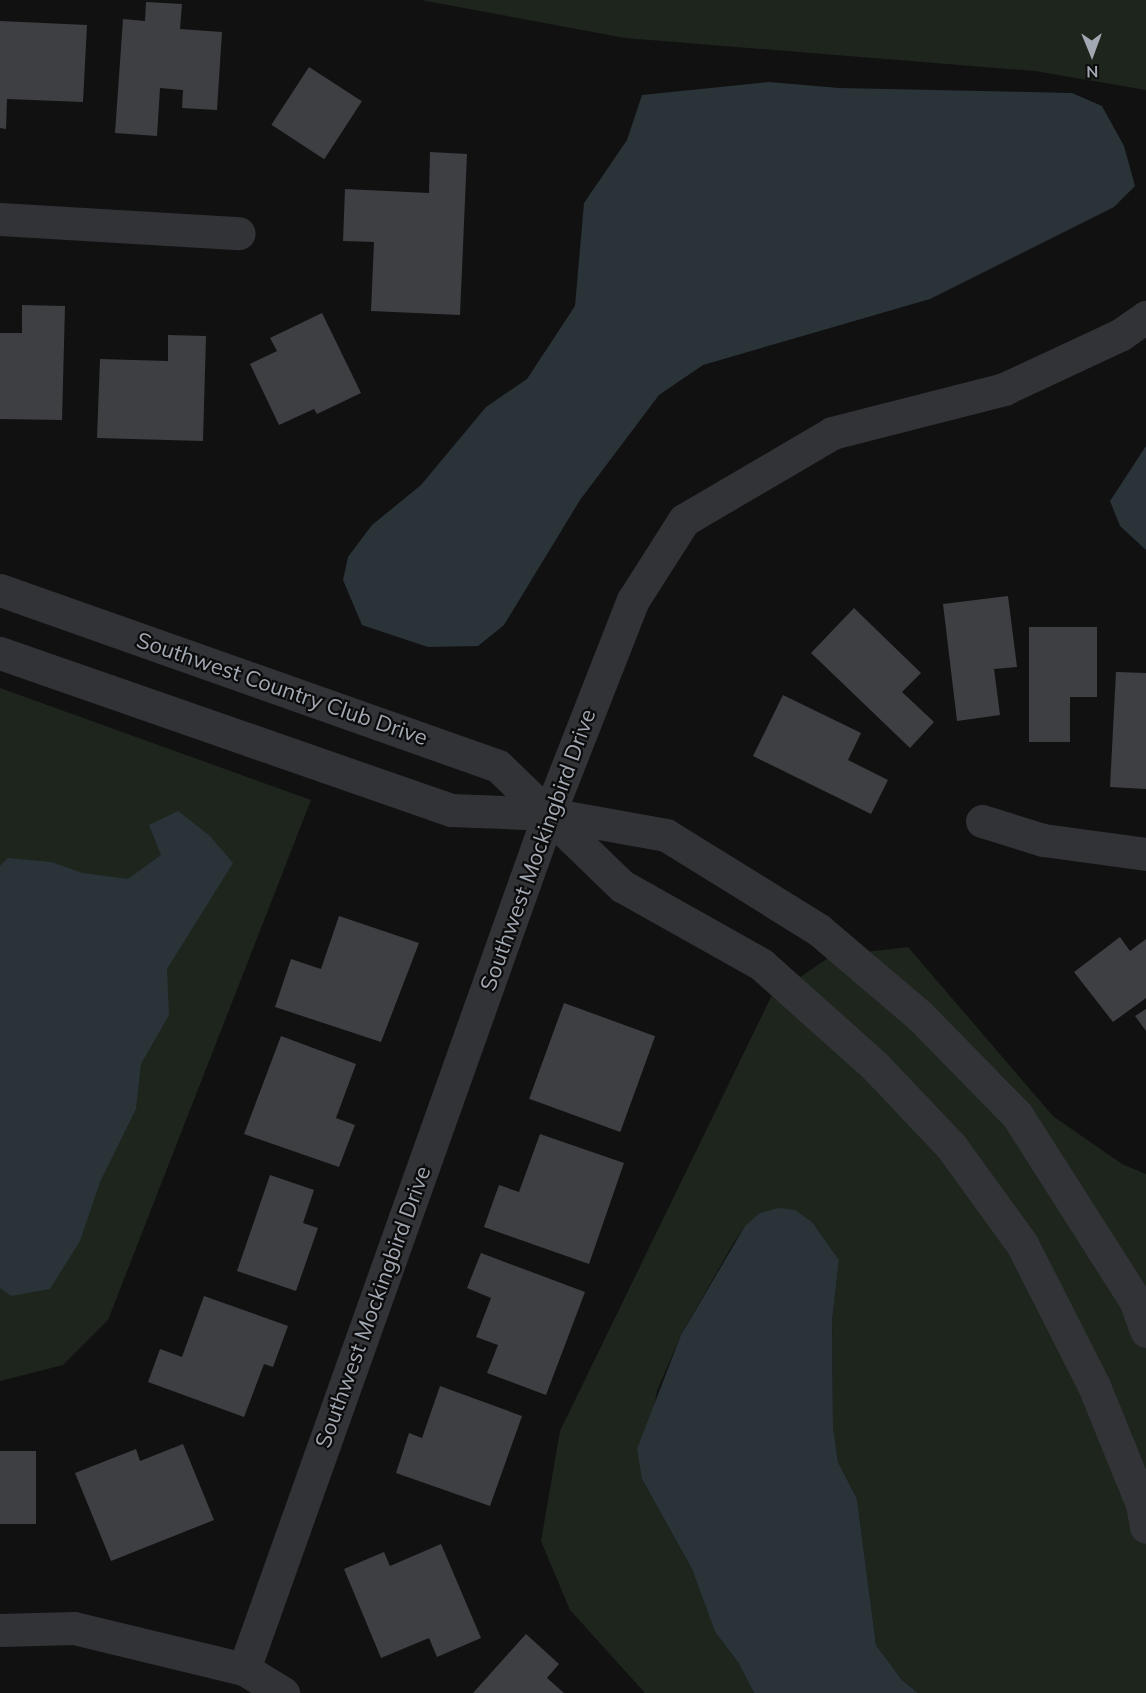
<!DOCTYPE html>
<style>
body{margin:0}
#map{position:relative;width:1146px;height:1693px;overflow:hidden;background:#111112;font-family:Mulish,sans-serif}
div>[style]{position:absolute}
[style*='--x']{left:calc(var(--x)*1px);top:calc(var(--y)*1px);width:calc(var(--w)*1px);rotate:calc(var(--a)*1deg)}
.green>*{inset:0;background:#1d251d}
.water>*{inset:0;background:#293338}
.building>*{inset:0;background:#3d3f42;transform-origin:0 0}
.street>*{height:33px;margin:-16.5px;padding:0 16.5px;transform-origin:16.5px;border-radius:16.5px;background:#323337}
span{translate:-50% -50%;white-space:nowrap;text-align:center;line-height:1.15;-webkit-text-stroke:4.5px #0c0c0d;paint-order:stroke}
.street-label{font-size:22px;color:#a2a9b3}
.north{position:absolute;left:1062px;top:24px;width:60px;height:60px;-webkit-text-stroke:4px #0c0c0d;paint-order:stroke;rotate:179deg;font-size:16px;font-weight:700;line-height:24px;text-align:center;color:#a2a9b3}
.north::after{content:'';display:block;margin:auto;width:21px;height:27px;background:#a2a9b3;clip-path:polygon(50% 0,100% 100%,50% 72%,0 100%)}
</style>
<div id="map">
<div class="green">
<div style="clip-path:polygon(421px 0,1146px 0,1146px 90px,1035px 71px,625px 38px)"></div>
<div style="clip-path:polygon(0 688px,311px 800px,108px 1320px,63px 1365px,0 1381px)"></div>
<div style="clip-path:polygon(908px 947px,1053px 1116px,1122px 1164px,1146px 1174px,1146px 1693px,918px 1693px,902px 1680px,876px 1645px,857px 1499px,838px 1462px,833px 1426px,832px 1321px,839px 1260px,813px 1223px,745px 1226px,733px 1244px,681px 1335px,657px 1391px,642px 1479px,692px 1569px,715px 1632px,738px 1662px,754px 1693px,645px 1693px,570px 1610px,541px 1541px,560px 1431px,771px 997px,831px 956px)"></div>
</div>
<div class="water">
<div style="clip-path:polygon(769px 82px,839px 88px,1072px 93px,1102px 106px,1124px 146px,1135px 186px,1114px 207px,930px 299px,703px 365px,659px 395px,580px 500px,504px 625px,478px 646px,428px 647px,362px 625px,343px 580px,348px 557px,372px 525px,421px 485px,486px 407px,527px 379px,575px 306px,584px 203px,627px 140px,642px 95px)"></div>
<div style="clip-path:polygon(1146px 446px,1146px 550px,1120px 526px,1110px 501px)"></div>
<div style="clip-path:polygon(178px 811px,210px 836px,233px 863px,167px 969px,169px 1015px,141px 1064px,136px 1109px,100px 1182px,80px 1241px,50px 1289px,11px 1296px,0 1288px,0 866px,8px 858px,51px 862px,83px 873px,128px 879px,161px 855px,149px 825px)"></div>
<div style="clip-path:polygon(778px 1208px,795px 1210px,813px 1223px,839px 1260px,832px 1321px,833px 1426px,838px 1462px,857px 1499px,876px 1645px,902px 1680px,918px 1693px,754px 1693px,738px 1662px,715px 1632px,692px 1569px,642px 1479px,637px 1449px,681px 1335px,745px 1226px,760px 1213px)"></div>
</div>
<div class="building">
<div style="clip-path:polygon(146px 2px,182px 4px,180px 29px,222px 32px,217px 110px,182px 108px,183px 90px,160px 88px,157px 136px,115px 133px,123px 19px,145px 21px)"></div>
<div style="clip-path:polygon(0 21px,87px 25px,83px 102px,7px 99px,6px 129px,0 128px)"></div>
<div style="left:309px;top:67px;width:63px;height:69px;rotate:33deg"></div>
<div style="clip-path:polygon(430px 152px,467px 154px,460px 315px,371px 311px,374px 242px,343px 241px,345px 189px,429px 193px)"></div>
<div style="clip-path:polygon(22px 305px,65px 306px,62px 420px,0 419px,0 333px,22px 333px)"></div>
<div style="clip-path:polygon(322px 313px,361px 393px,317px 414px,314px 409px,279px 425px,250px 364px,277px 351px,270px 338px)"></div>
<div style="clip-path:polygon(168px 335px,206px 336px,203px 441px,97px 438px,100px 359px,168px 361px)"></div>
<div style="clip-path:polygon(1008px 596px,1017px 667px,994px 669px,1000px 715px,957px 721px,943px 604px)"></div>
<div style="clip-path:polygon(854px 608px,921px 673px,902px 692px,934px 722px,910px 748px,811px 653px)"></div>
<div style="clip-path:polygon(1029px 627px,1097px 627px,1097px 697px,1070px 697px,1070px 742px,1029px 742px)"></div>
<div style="clip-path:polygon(1116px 672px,1146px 673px,1146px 789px,1110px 787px)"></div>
<div style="clip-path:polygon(783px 695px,861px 733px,848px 760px,888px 780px,871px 814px,753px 756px)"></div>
<div style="clip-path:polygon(339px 916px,419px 943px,381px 1042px,275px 1007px,291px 959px,321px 969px)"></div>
<div style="clip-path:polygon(1120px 937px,1130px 951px,1146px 939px,1146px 998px,1113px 1022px,1074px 972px)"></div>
<div style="left:564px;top:1003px;width:97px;height:102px;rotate:20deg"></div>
<div style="clip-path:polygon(1146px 1009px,1146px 1031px,1135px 1016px)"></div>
<div style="clip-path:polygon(281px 1036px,356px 1064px,336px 1118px,355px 1125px,339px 1167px,244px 1134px)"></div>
<div style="clip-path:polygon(540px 1134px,624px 1163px,589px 1264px,484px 1227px,499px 1185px,519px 1192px)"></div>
<div style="clip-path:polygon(270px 1175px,314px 1190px,303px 1223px,318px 1228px,296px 1291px,237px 1271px)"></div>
<div style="clip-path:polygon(481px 1253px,585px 1292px,546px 1395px,487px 1373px,498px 1345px,476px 1337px,491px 1298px,467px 1288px)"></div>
<div style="clip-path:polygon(204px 1296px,288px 1326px,273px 1367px,264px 1364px,244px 1417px,148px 1382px,160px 1349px,182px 1357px)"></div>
<div style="clip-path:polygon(440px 1386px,522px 1416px,490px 1506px,396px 1473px,409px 1433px,422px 1438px)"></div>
<div style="clip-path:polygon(183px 1444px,214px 1520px,111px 1561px,75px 1473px,136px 1449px,140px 1461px)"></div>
<div style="left:0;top:1451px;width:36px;height:73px"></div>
<div style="clip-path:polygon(441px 1544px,481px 1638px,437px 1657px,429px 1638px,381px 1658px,344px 1569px,384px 1552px,390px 1566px)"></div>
<div style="clip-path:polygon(526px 1634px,559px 1664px,547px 1678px,564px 1693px,473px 1693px)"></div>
</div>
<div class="street">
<div style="--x:0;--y:219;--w:239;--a:3.4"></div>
<div style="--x:0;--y:590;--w:528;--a:19.46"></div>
<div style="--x:498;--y:766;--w:173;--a:44.1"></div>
<div style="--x:622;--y:886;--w:159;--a:29.3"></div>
<div style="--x:761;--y:964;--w:153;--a:41.8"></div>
<div style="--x:875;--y:1066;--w:110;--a:46.5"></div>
<div style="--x:951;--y:1146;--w:121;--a:54.1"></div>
<div style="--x:1022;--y:1244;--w:159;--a:63.1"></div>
<div style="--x:1094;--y:1386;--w:127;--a:67.9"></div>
<div style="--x:1142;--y:1504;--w:23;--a:80"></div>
<div style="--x:0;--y:653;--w:478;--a:19.2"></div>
<div style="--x:451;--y:810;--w:98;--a:2.3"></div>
<div style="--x:549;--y:814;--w:119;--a:10.2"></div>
<div style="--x:666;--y:835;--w:180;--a:31.8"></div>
<div style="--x:819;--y:930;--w:131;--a:40.4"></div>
<div style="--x:919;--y:1015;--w:140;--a:45.6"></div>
<div style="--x:1017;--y:1115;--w:219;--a:57.5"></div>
<div style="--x:1135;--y:1300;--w:33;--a:70"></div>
<div style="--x:982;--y:821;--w:64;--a:17.3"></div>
<div style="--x:1043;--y:840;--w:104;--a:7.7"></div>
<div style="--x:0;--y:1630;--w:74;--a:-1.5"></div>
<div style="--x:74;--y:1628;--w:175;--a:13.6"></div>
<div style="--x:244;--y:1669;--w:46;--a:31.6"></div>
<div style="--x:244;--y:1669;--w:908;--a:-70.37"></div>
<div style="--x:549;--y:814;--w:230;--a:-68.6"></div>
<div style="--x:633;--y:600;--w:95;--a:-57.5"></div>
<div style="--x:684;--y:520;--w:172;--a:-30.4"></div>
<div style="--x:832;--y:433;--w:178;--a:-14.3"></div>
<div style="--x:1004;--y:389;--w:128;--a:-25"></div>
<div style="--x:1120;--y:335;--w:32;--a:-35"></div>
</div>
<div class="street-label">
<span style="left:282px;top:689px;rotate:19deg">Southwest Country Club Drive</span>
<span style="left:538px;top:850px;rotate:-70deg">Southwest Mockingbird Drive</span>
<span style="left:373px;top:1307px;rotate:-70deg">Southwest Mockingbird Drive</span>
</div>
<div class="north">N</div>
</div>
